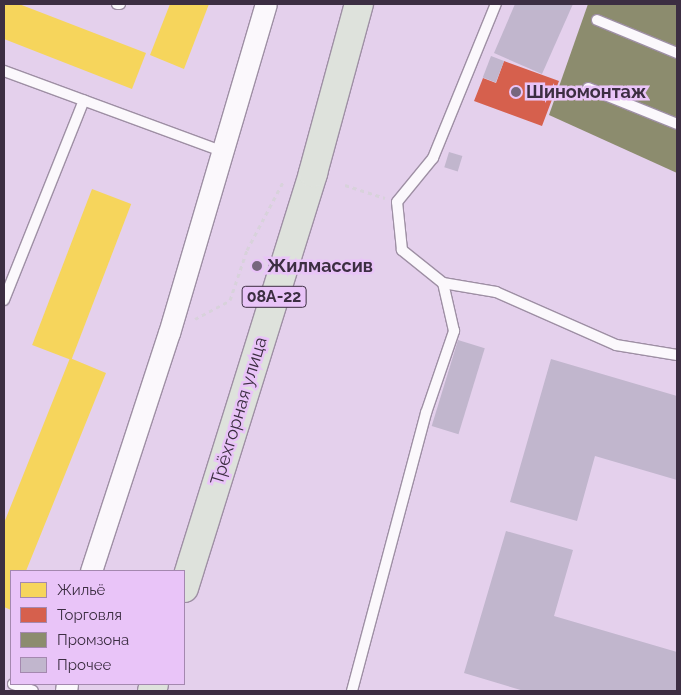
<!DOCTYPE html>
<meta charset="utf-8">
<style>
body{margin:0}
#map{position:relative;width:681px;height:695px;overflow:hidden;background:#e4d0ec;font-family:Raleway,sans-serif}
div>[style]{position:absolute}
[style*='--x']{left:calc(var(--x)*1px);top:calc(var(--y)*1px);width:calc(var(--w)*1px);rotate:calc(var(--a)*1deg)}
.homes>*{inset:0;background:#f6d55c;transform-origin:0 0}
.shops>*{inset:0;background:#d6604d}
.industry>*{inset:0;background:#8c8c6e}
.building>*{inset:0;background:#c1b6cd;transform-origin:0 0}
.path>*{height:3px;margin-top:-1.5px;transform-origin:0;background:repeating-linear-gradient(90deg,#d8d2db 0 4px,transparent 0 8px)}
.roads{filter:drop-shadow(1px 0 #9e8fa4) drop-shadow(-1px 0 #9e8fa4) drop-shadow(0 1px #9e8fa4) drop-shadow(0 -1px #9e8fa4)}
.service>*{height:10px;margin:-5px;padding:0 5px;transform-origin:5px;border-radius:5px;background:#fbf8fc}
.minor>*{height:21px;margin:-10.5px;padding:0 10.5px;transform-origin:10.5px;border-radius:10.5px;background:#fbf8fc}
.trunk>*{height:28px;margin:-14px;padding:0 14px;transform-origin:14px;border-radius:14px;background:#dee2dc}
.dots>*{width:14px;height:14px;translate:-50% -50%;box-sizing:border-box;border:2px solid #e9c4f8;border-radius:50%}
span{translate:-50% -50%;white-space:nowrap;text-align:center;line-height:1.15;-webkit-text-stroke:5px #e9c4f8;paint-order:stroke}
.shield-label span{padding:1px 4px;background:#e9c4f8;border:1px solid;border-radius:4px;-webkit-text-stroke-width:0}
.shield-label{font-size:16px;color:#3c2e42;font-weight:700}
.poi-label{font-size:18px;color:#3c2e42;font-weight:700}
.left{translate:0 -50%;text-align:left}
.street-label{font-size:18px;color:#3c2e42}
.frame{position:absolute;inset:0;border:5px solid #3c2e42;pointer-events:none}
.legend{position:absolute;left:10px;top:570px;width:175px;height:115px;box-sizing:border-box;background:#e9c4f8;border:1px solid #a488af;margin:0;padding:6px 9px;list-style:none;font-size:15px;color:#3c2e42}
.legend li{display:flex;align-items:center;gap:10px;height:25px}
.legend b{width:25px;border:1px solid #a488af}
</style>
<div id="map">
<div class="homes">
<div style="clip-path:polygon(4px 4px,19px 4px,146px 53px,132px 89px,4px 39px)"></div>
<div style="clip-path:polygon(170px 4px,209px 4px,184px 69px,150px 55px)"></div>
<div style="left:92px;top:189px;width:42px;height:167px;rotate:21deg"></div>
<div style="clip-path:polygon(70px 358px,106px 373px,26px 571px,11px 571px,11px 610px,4px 607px,4px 523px)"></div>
</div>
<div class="shops">
<div style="clip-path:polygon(504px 61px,559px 81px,542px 126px,474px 101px,483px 78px,496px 83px)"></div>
</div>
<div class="industry">
<div style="clip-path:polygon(588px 4px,677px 4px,677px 173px,549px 115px)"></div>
</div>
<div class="building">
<div style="clip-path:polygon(515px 4px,573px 4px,542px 74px,494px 53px)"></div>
<div style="left:491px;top:56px;width:14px;height:23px;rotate:21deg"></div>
<div style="left:449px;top:152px;width:14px;height:16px;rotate:17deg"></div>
<div style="left:458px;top:340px;width:28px;height:90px;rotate:17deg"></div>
<div style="clip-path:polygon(551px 359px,677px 396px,677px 480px,595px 456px,577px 521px,510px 502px)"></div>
<div style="clip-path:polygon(506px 531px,573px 550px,554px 616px,677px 652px,677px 691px,524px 691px,464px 673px)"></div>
</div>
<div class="path">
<div style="--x:345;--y:185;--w:42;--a:18"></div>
<div style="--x:195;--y:319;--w:40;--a:-28"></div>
<div style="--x:230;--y:300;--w:53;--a:-71.2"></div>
<div style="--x:247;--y:250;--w:79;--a:-62.1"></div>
</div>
<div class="roads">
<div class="service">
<div style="--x:117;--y:4;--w:3;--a:0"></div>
<div style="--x:597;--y:20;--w:87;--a:22.4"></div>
<div style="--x:4;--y:71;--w:232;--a:20.2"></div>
<div style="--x:588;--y:88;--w:96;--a:22"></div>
<div style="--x:443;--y:283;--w:54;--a:9.6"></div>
<div style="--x:496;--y:292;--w:131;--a:23.8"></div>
<div style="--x:616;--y:345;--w:62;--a:9.3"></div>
<div style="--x:4;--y:300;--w:215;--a:-68.2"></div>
<div style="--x:13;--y:684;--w:21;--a:19"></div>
<div style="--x:352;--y:691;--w:288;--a:-75.1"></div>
<div style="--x:426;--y:413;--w:87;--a:-71.1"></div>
<div style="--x:454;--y:331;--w:49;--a:-102.9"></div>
<div style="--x:443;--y:283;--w:53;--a:-141.2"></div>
<div style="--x:402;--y:250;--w:48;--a:-95.9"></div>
<div style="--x:397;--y:202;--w:57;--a:-50.7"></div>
<div style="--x:433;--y:158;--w:166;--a:-67.8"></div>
</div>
<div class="minor">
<div style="--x:91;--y:571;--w:250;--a:-71.9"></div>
<div style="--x:169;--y:333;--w:343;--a:-73.6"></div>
<div style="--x:66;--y:691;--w:7;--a:-82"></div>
</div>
<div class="trunk">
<div style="--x:184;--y:588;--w:435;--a:-72.7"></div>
<div style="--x:313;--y:173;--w:175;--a:-74.8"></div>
<div style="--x:152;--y:691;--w:7;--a:-74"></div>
</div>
</div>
<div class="dots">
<div style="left:516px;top:92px;background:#77677e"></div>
<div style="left:257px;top:266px;background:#77677e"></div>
</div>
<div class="shield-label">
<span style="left:274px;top:297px">08А-22</span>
</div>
<div class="poi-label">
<span class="left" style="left:526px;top:92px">Шиномонтаж</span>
<span class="left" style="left:267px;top:266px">Жилмассив</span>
</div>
<div class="street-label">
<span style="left:239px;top:411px;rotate:-73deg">Трёхгорная улица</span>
</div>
<div class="frame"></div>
<ul class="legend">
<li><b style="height:14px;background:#f6d55c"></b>Жильё</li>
<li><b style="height:14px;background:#d6604d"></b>Торговля</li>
<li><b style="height:14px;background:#8c8c6e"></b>Промзона</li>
<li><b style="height:14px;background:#c1b6cd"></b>Прочее</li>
</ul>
</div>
